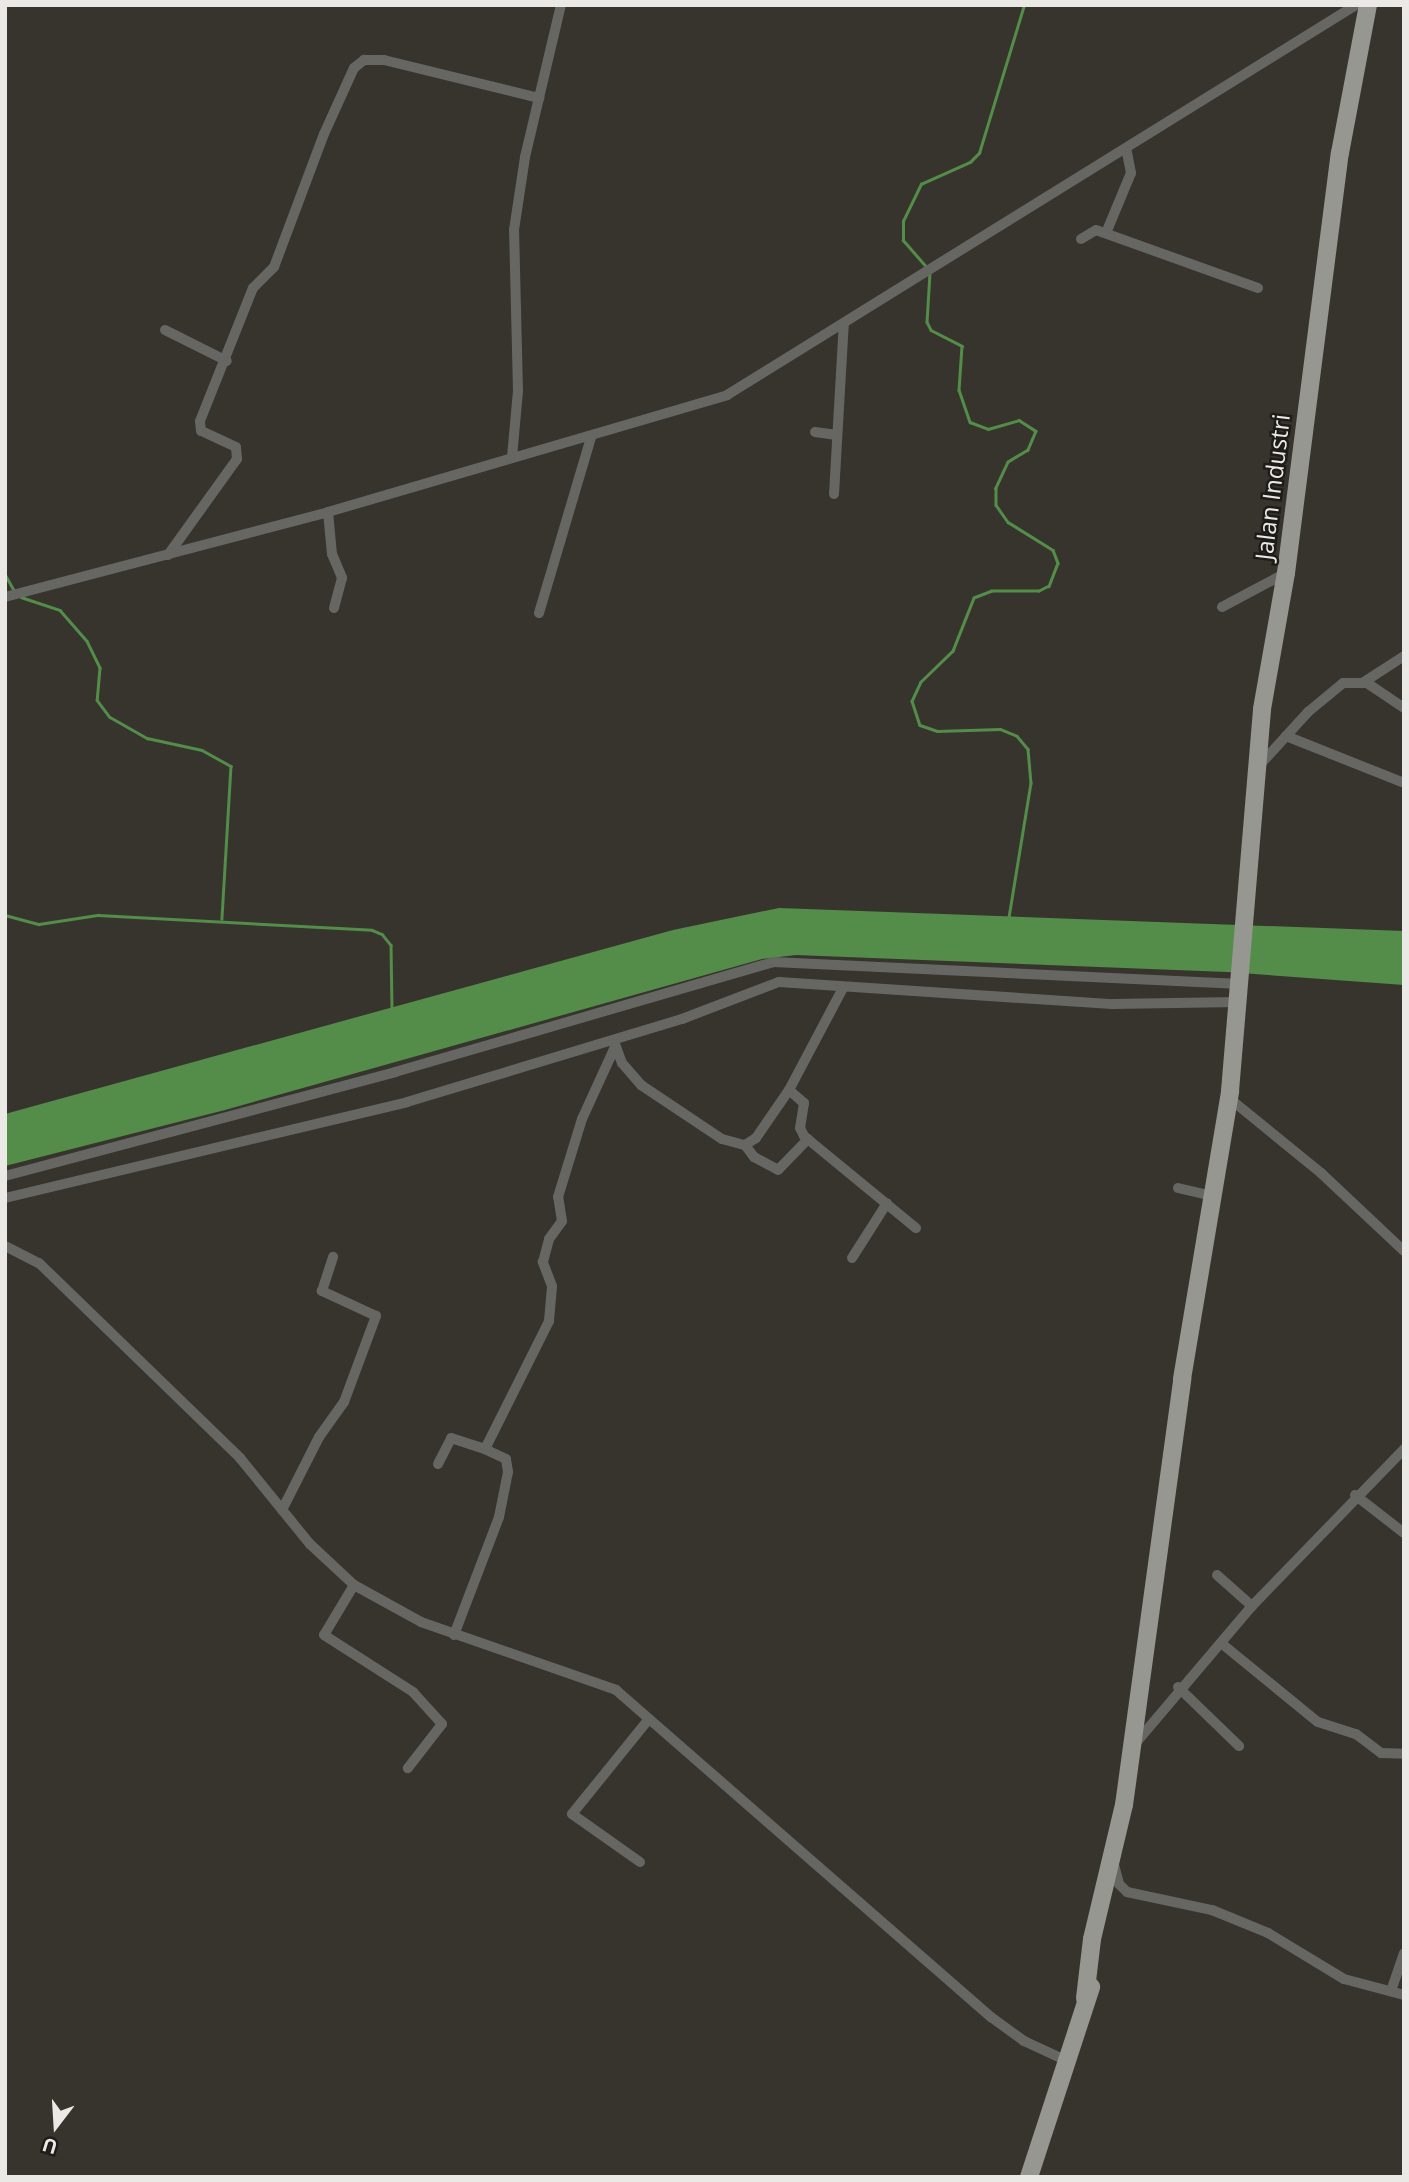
<!DOCTYPE html>
<style>
body{margin:0}
#map{position:relative;width:1409px;height:2182px;overflow:hidden;background:#37342e;font-family:"Open Sans",sans-serif}
div>[style]{position:absolute}
[style*='--x']{left:calc(var(--x)*1px);top:calc(var(--y)*1px);width:calc(var(--w)*1px);rotate:calc(var(--a)*1deg)}
.water>*{inset:0;background:#538d49}
.stream>*{height:2.5px;margin:-1.25px;padding:0 1.25px;transform-origin:1.25px;border-radius:1.25px;background:#538d49}
.street>*{height:10px;margin:-5px;padding:0 5px;transform-origin:5px;border-radius:5px;background:#666663}
.primary>*{height:18px;margin:-9px;padding:0 9px;transform-origin:9px;border-radius:9px;background:#969790}
span{translate:-50% -50%;white-space:nowrap;text-align:center;line-height:1.15;-webkit-text-stroke:5px #1d1c19;paint-order:stroke}
.street-label{font-size:24px;color:#ebe9e5}
.frame{position:absolute;inset:0;border:7px solid #ebe9e5;pointer-events:none}
.north{position:absolute;left:21px;top:2091px;width:70px;height:70px;-webkit-text-stroke:5px #1d1c19;paint-order:stroke;rotate:197deg;font-size:19px;font-weight:700;line-height:28px;text-align:center;color:#ebe9e5}
.north::after{content:'';display:block;margin:auto;width:24px;height:32px;background:#ebe9e5;clip-path:polygon(50% 0,100% 100%,50% 72%,0 100%)}
</style>
<div id="map">
<div class="water">
<div style="clip-path:polygon(779px 908px,1404px 931px,1404px 985px,1227px 972px,796px 955px,762px 959px,225px 1110px,5px 1166px,5px 1114px,673px 930px)"></div>
</div>
<div class="stream">
<div style="--x:926;--y:267;--w:35;--a:-131"></div>
<div style="--x:903;--y:241;--w:20;--a:-90"></div>
<div style="--x:903;--y:221;--w:41;--a:-64.1"></div>
<div style="--x:921;--y:184;--w:54;--a:-24.2"></div>
<div style="--x:970;--y:162;--w:13;--a:-45"></div>
<div style="--x:979;--y:153;--w:155;--a:-73.1"></div>
<div style="--x:930;--y:273;--w:49;--a:93.5"></div>
<div style="--x:927;--y:322;--w:9;--a:63"></div>
<div style="--x:931;--y:330;--w:35;--a:27"></div>
<div style="--x:962;--y:346;--w:44;--a:93.9"></div>
<div style="--x:959;--y:390;--w:34;--a:71"></div>
<div style="--x:970;--y:422;--w:19;--a:21"></div>
<div style="--x:988;--y:429;--w:32;--a:-16"></div>
<div style="--x:1019;--y:420;--w:20;--a:33"></div>
<div style="--x:1036;--y:431;--w:21;--a:113"></div>
<div style="--x:1028;--y:450;--w:23;--a:149"></div>
<div style="--x:1008;--y:462;--w:29;--a:115"></div>
<div style="--x:996;--y:488;--w:17;--a:90"></div>
<div style="--x:996;--y:505;--w:21;--a:55"></div>
<div style="--x:1008;--y:522;--w:53;--a:31.9"></div>
<div style="--x:1053;--y:550;--w:14;--a:69"></div>
<div style="--x:1058;--y:563;--w:25;--a:111"></div>
<div style="--x:1049;--y:586;--w:11;--a:153"></div>
<div style="--x:1039;--y:591;--w:47;--a:180"></div>
<div style="--x:992;--y:591;--w:19;--a:159"></div>
<div style="--x:974;--y:598;--w:57;--a:111.6"></div>
<div style="--x:953;--y:651;--w:45;--a:135.9"></div>
<div style="--x:921;--y:682;--w:21;--a:115"></div>
<div style="--x:912;--y:701;--w:25;--a:72"></div>
<div style="--x:920;--y:725;--w:18;--a:19"></div>
<div style="--x:937;--y:731;--w:63;--a:-1.8"></div>
<div style="--x:1000;--y:729;--w:18;--a:22"></div>
<div style="--x:1017;--y:736;--w:17;--a:50"></div>
<div style="--x:1028;--y:749;--w:34;--a:85"></div>
<div style="--x:1031;--y:783;--w:136;--a:99.3"></div>
<div style="--x:5;--y:574;--w:18;--a:61"></div>
<div style="--x:21;--y:597;--w:41;--a:18.4"></div>
<div style="--x:60;--y:610;--w:41;--a:48.9"></div>
<div style="--x:87;--y:641;--w:30;--a:64"></div>
<div style="--x:100;--y:668;--w:32;--a:95"></div>
<div style="--x:97;--y:700;--w:21;--a:53"></div>
<div style="--x:110;--y:717;--w:43;--a:29.6"></div>
<div style="--x:147;--y:738;--w:56;--a:12.3"></div>
<div style="--x:202;--y:750;--w:33;--a:29"></div>
<div style="--x:231;--y:766;--w:153;--a:93.4"></div>
<div style="--x:5;--y:915;--w:35;--a:15"></div>
<div style="--x:39;--y:924;--w:60;--a:-8.7"></div>
<div style="--x:98;--y:915;--w:274;--a:3.1"></div>
<div style="--x:372;--y:930;--w:11;--a:22"></div>
<div style="--x:382;--y:934;--w:14;--a:51"></div>
<div style="--x:391;--y:945;--w:67;--a:89.1"></div>
</div>
<div class="street">
<div style="--x:1106;--y:233;--w:65;--a:-67.4"></div>
<div style="--x:1131;--y:173;--w:25;--a:-101"></div>
<div style="--x:1081;--y:239;--w:17;--a:-31"></div>
<div style="--x:1096;--y:230;--w:172;--a:19.7"></div>
<div style="--x:165;--y:330;--w:69;--a:26.6"></div>
<div style="--x:815;--y:432;--w:22;--a:8"></div>
<div style="--x:512;--y:457;--w:66;--a:-84.8"></div>
<div style="--x:518;--y:391;--w:161;--a:-91.4"></div>
<div style="--x:514;--y:230;--w:74;--a:-81.4"></div>
<div style="--x:525;--y:157;--w:156;--a:-76.7"></div>
<div style="--x:834;--y:494;--w:171;--a:-86.7"></div>
<div style="--x:328;--y:512;--w:42;--a:84.6"></div>
<div style="--x:332;--y:554;--w:26;--a:67"></div>
<div style="--x:342;--y:578;--w:31;--a:105"></div>
<div style="--x:168;--y:555;--w:118;--a:-54.3"></div>
<div style="--x:237;--y:459;--w:12;--a:-95"></div>
<div style="--x:236;--y:447;--w:38;--a:-155"></div>
<div style="--x:201;--y:431;--w:10;--a:-96"></div>
<div style="--x:200;--y:421;--w:143;--a:-68.3"></div>
<div style="--x:253;--y:288;--w:30;--a:-45"></div>
<div style="--x:274;--y:267;--w:142;--a:-69.4"></div>
<div style="--x:324;--y:134;--w:72;--a:-65.6"></div>
<div style="--x:354;--y:68;--w:13;--a:-39"></div>
<div style="--x:364;--y:60;--w:20;--a:0"></div>
<div style="--x:384;--y:60;--w:160;--a:13.8"></div>
<div style="--x:5;--y:597;--w:334;--a:-14.7"></div>
<div style="--x:328;--y:512;--w:416;--a:-16.3"></div>
<div style="--x:727;--y:395;--w:740;--a:-31.8"></div>
<div style="--x:1222;--y:607;--w:72;--a:-28"></div>
<div style="--x:539;--y:613;--w:184;--a:-73.5"></div>
<div style="--x:1364;--y:682;--w:48;--a:-33"></div>
<div style="--x:1286;--y:736;--w:127;--a:21.7"></div>
<div style="--x:1257;--y:768;--w:76;--a:-47.7"></div>
<div style="--x:1308;--y:712;--w:45;--a:-39.6"></div>
<div style="--x:1343;--y:683;--w:24;--a:0"></div>
<div style="--x:1367;--y:683;--w:45;--a:34"></div>
<div style="--x:615;--y:1044;--w:20;--a:70"></div>
<div style="--x:622;--y:1063;--w:29;--a:49"></div>
<div style="--x:641;--y:1085;--w:97;--a:33.7"></div>
<div style="--x:722;--y:1139;--w:24;--a:15"></div>
<div style="--x:745;--y:1145;--w:13;--a:-32"></div>
<div style="--x:756;--y:1138;--w:58;--a:-55.5"></div>
<div style="--x:789;--y:1090;--w:115;--a:-62.1"></div>
<div style="--x:789;--y:1090;--w:20;--a:41"></div>
<div style="--x:804;--y:1103;--w:25;--a:99"></div>
<div style="--x:800;--y:1128;--w:9;--a:63"></div>
<div style="--x:804;--y:1136;--w:145;--a:39.4"></div>
<div style="--x:1229;--y:1098;--w:119;--a:39.2"></div>
<div style="--x:1321;--y:1173;--w:114;--a:43.2"></div>
<div style="--x:745;--y:1145;--w:15;--a:53"></div>
<div style="--x:754;--y:1157;--w:27;--a:28"></div>
<div style="--x:778;--y:1170;--w:43;--a:-45.9"></div>
<div style="--x:5;--y:1176;--w:404;--a:-14.9"></div>
<div style="--x:395;--y:1072;--w:394;--a:-16.2"></div>
<div style="--x:773;--y:962;--w:468;--a:2.7"></div>
<div style="--x:1178;--y:1188;--w:37;--a:13"></div>
<div style="--x:5;--y:1198;--w:413;--a:-13.4"></div>
<div style="--x:407;--y:1102;--w:287;--a:-16.8"></div>
<div style="--x:682;--y:1019;--w:104;--a:-20.9"></div>
<div style="--x:779;--y:982;--w:334;--a:3.8"></div>
<div style="--x:1112;--y:1004;--w:127;--a:-0.9"></div>
<div style="--x:5;--y:1246;--w:38;--a:27"></div>
<div style="--x:39;--y:1263;--w:280;--a:44.1"></div>
<div style="--x:240;--y:1458;--w:111;--a:50.9"></div>
<div style="--x:310;--y:1544;--w:60;--a:43"></div>
<div style="--x:354;--y:1585;--w:77;--a:28.9"></div>
<div style="--x:421;--y:1622;--w:207;--a:19.2"></div>
<div style="--x:616;--y:1690;--w:498;--a:41.1"></div>
<div style="--x:991;--y:2017;--w:41;--a:36"></div>
<div style="--x:1024;--y:2041;--w:47;--a:24.9"></div>
<div style="--x:852;--y:1258;--w:65;--a:-57.5"></div>
<div style="--x:438;--y:1464;--w:29;--a:-63"></div>
<div style="--x:451;--y:1438;--w:36;--a:18"></div>
<div style="--x:1355;--y:1495;--w:62;--a:37.8"></div>
<div style="--x:282;--y:1510;--w:82;--a:-63.1"></div>
<div style="--x:319;--y:1437;--w:43;--a:-54.5"></div>
<div style="--x:344;--y:1402;--w:92;--a:-69.6"></div>
<div style="--x:376;--y:1316;--w:60;--a:-155.2"></div>
<div style="--x:322;--y:1291;--w:36;--a:-72"></div>
<div style="--x:1217;--y:1575;--w:47;--a:41.5"></div>
<div style="--x:354;--y:1585;--w:58;--a:121"></div>
<div style="--x:324;--y:1635;--w:106;--a:32.6"></div>
<div style="--x:413;--y:1692;--w:43;--a:47.8"></div>
<div style="--x:442;--y:1724;--w:56;--a:127.7"></div>
<div style="--x:454;--y:1635;--w:126;--a:-69.1"></div>
<div style="--x:499;--y:1517;--w:46;--a:-78.7"></div>
<div style="--x:508;--y:1472;--w:13;--a:-99"></div>
<div style="--x:506;--y:1459;--w:23;--a:-155"></div>
<div style="--x:485;--y:1449;--w:143;--a:-63.4"></div>
<div style="--x:549;--y:1321;--w:35;--a:-85"></div>
<div style="--x:552;--y:1286;--w:26;--a:-111"></div>
<div style="--x:543;--y:1262;--w:24;--a:-75"></div>
<div style="--x:549;--y:1239;--w:22;--a:-54"></div>
<div style="--x:562;--y:1221;--w:24;--a:-99"></div>
<div style="--x:558;--y:1197;--w:82;--a:-72.9"></div>
<div style="--x:582;--y:1119;--w:79;--a:-65.4"></div>
<div style="--x:1221;--y:1643;--w:125;--a:39.2"></div>
<div style="--x:1318;--y:1722;--w:40;--a:18"></div>
<div style="--x:1356;--y:1734;--w:31;--a:37"></div>
<div style="--x:1381;--y:1753;--w:23;--a:2"></div>
<div style="--x:1178;--y:1687;--w:85;--a:44"></div>
<div style="--x:1134;--y:1745;--w:182;--a:-49.7"></div>
<div style="--x:1252;--y:1606;--w:219;--a:-45.9"></div>
<div style="--x:1113;--y:1861;--w:24;--a:75"></div>
<div style="--x:1119;--y:1884;--w:11;--a:45"></div>
<div style="--x:1127;--y:1892;--w:87;--a:12"></div>
<div style="--x:1212;--y:1910;--w:61;--a:22.3"></div>
<div style="--x:1268;--y:1933;--w:89;--a:31.2"></div>
<div style="--x:1344;--y:1979;--w:62;--a:14.9"></div>
<div style="--x:640;--y:1862;--w:83;--a:-144.8"></div>
<div style="--x:572;--y:1814;--w:122;--a:-51"></div>
<div style="--x:1391;--y:1991;--w:40;--a:-71.1"></div>
</div>
<div class="primary">
<div style="--x:1085;--y:1998;--w:59;--a:-83.2"></div>
<div style="--x:1092;--y:1939;--w:138;--a:-76.6"></div>
<div style="--x:1124;--y:1805;--w:430;--a:-82.2"></div>
<div style="--x:1182;--y:1379;--w:292;--a:-80.5"></div>
<div style="--x:1230;--y:1091;--w:383;--a:-85.2"></div>
<div style="--x:1262;--y:709;--w:138;--a:-80"></div>
<div style="--x:1286;--y:573;--w:423;--a:-82.7"></div>
<div style="--x:1340;--y:153;--w:151;--a:-79.3"></div>
<div style="--x:1029;--y:2177;--w:200;--a:-71.9"></div>
</div>
<div class="street-label">
<span style="left:1272px;top:487px;rotate:-83deg">Jalan Industri</span>
</div>
<div class="frame"></div>
<div class="north">U</div>
</div>
